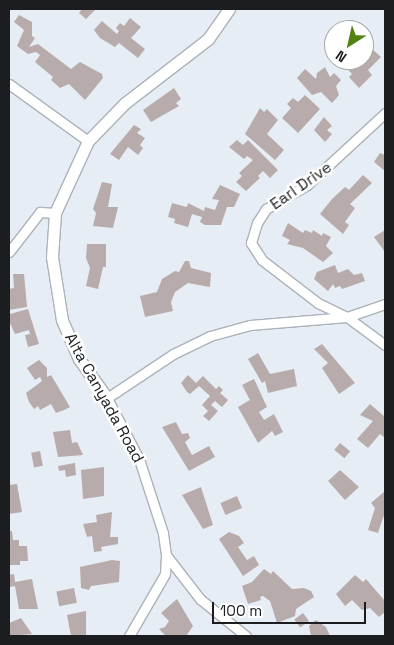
<!DOCTYPE html>
<style>
body{margin:0}
#map{position:relative;width:394px;height:645px;overflow:hidden;background:#e6edf4;font-family:"Space Grotesk",sans-serif}
div>[style]{position:absolute}
[style*='--x']{left:calc(var(--x)*1px);top:calc(var(--y)*1px);width:calc(var(--w)*1px);rotate:calc(var(--a)*1deg)}
.building>*{inset:0;background:#b7acab;transform-origin:0 0}
.roads{filter:drop-shadow(1px 0 #acb2b9) drop-shadow(-1px 0 #acb2b9) drop-shadow(0 1px #acb2b9) drop-shadow(0 -1px #acb2b9)}
.minor>*{height:9px;margin:-4.5px;padding:0 4.5px;transform-origin:4.5px;border-radius:4.5px;background:#fff}
.tertiary>*{height:11px;margin:-5.5px;padding:0 5.5px;transform-origin:5.5px;border-radius:5.5px;background:#fff}
span{translate:-50% -50%;white-space:nowrap;text-align:center;line-height:1.15;-webkit-text-stroke:5px #fff;paint-order:stroke}
.street-label{font-size:16px;color:#1b1d20}
.frame{position:absolute;inset:0;border:10px solid #1b1d20;pointer-events:none}
.north{position:absolute;left:324px;top:20px;width:50px;height:50px;box-sizing:border-box;background:#fff;border:1px solid #a4a5a6;border-radius:50%;rotate:215deg;font-size:14px;font-weight:700;line-height:20px;text-align:center;color:#1b1d20}
.north::after{content:'';display:block;margin:auto;width:18px;height:22px;background:#518111;clip-path:polygon(50% 0,100% 100%,50% 72%,0 100%)}
.scale{position:absolute;left:212px;top:602px;width:154px;height:22px;box-sizing:border-box;border:2px solid #1b1d20;border-top:0;padding-left:6px;font-size:15px;line-height:18px;white-space:nowrap;color:#1b1d20;-webkit-text-stroke:4px #fff;paint-order:stroke}
</style>
<div id="map">
<div class="building">
<div style="clip-path:polygon(82px 9px,94px 9px,95px 10px,86px 19px,79px 13px)"></div>
<div style="clip-path:polygon(19px 15px,32px 22px,32px 36px,35px 38px,29px 47px,38px 44px,71px 69px,80px 62px,102px 74px,103px 78px,85px 100px,69px 84px,60px 88px,51px 80px,53px 77px,35px 62px,40px 55px,36px 52px,28px 54px,17px 46px,24px 30px,14px 22px)"></div>
<div style="clip-path:polygon(130px 18px,141px 27px,131px 38px,145px 49px,138px 58px,119px 43px,115px 47px,100px 38px,94px 30px,102px 21px,117px 34px,119px 31px,116px 28px,120px 23px,124px 26px)"></div>
<div style="clip-path:polygon(369px 46px,381px 57px,368px 70px,372px 75px,359px 88px,349px 77px,352px 74px,344px 65px,349px 60px,364px 60px,364px 51px)"></div>
<div style="clip-path:polygon(325px 67px,330px 77px,334px 73px,341px 80px,336px 86px,339px 95px,332px 103px,321px 92px,312px 95px,297px 78px,305px 69px,316px 79px,317px 73px)"></div>
<div style="clip-path:polygon(174px 88px,181px 99px,176px 103px,179px 106px,151px 122px,143px 110px)"></div>
<div style="clip-path:polygon(305px 95px,320px 109px,298px 133px,282px 118px,291px 108px,287px 104px,293px 98px,298px 102px)"></div>
<div style="clip-path:polygon(260px 108px,264px 112px,267px 109px,278px 120px,267px 134px,284px 150px,275px 160px,245px 134px)"></div>
<div style="clip-path:polygon(324px 117px,332px 126px,327px 130px,332px 134px,325px 142px,314px 130px)"></div>
<div style="clip-path:polygon(134px 125px,141px 129px,137px 133px,145px 138px,140px 145px,143px 148px,138px 155px,128px 147px,119px 160px,110px 154px)"></div>
<div style="clip-path:polygon(237px 140px,243px 145px,248px 140px,278px 170px,270px 178px,263px 171px,258px 176px,260px 178px,246px 191px,236px 182px,242px 176px,239px 173px,253px 160px,247px 156px,244px 159px,229px 147px)"></div>
<div style="clip-path:polygon(380px 153px,385px 155px,385px 171px,374px 162px)"></div>
<div style="clip-path:polygon(363px 175px,372px 183px,350px 204px,355px 208px,345px 222px,349px 225px,343px 234px,320px 214px,332px 199px,345px 187px,349px 190px)"></div>
<div style="clip-path:polygon(102px 182px,112px 184px,108px 207px,118px 207px,113px 228px,93px 226px,96px 213px,93px 209px)"></div>
<div style="clip-path:polygon(220px 185px,240px 194px,234px 207px,227px 207px,221px 225px,205px 225px,200px 222px,202px 217px,192px 214px,188px 227px,174px 223px,175px 219px,168px 217px,172px 203px,187px 207px,188px 203px,204px 211px,205px 207px,215px 210px,219px 200px,212px 199px)"></div>
<div style="clip-path:polygon(288px 223px,303px 233px,305px 230px,312px 233px,313px 230px,322px 236px,323px 233px,331px 237px,326px 246px,333px 253px,323px 262px,303px 248px,287px 244px,290px 240px,282px 236px)"></div>
<div style="clip-path:polygon(385px 230px,385px 252px,374px 237px)"></div>
<div style="clip-path:polygon(87px 244px,106px 244px,106px 267px,103px 267px,98px 289px,86px 286px,90px 268px,86px 258px)"></div>
<div style="clip-path:polygon(185px 261px,189px 261px,191px 268px,211px 273px,210px 287px,188px 283px,175px 292px,171px 302px,173px 311px,145px 317px,140px 296px,157px 292px,162px 279px,175px 271px,179px 272px)"></div>
<div style="clip-path:polygon(335px 265px,338px 273px,348px 269px,354px 275px,362px 273px,365px 281px,342px 289px,340px 286px,335px 288px,333px 284px,328px 291px,314px 279px,317px 272px)"></div>
<div style="clip-path:polygon(13px 274px,24px 274px,27px 307px,9px 310px,9px 289px,14px 288px)"></div>
<div style="clip-path:polygon(28px 309px,39px 344px,28px 347px,25px 335px,30px 334px,29px 330px,15px 334px,10px 323px,10px 314px)"></div>
<div style="clip-path:polygon(322px 344px,355px 383px,339px 394px,322px 368px,328px 363px,314px 349px)"></div>
<div style="clip-path:polygon(258px 353px,270px 374px,294px 369px,297px 386px,268px 393px,265px 381px,262px 383px,248px 359px)"></div>
<div style="clip-path:polygon(39px 360px,47px 368px,47px 377px,51px 375px,70px 407px,64px 410px,56px 413px,51px 404px,40px 410px,38px 406px,34px 409px,29px 402px,26px 393px,42px 381px,40px 377px,35px 380px,27px 368px)"></div>
<div style="clip-path:polygon(188px 375px,196px 383px,203px 376px,216px 389px,219px 386px,223px 390px,220px 393px,228px 400px,222px 407px,215px 401px,211px 405px,218px 411px,209px 421px,203px 416px,208px 411px,202px 405px,210px 396px,199px 386px,190px 394px,187px 392px,181px 383px)"></div>
<div style="clip-path:polygon(254px 379px,267px 407px,259px 412px,264px 420px,274px 414px,283px 432px,275px 436px,272px 431px,258px 443px,238px 407px,250px 400px,242px 385px)"></div>
<div style="clip-path:polygon(370px 404px,385px 417px,385px 438px,380px 434px,368px 448px,357px 439px,373px 421px,360px 415px)"></div>
<div style="clip-path:polygon(176px 422px,182px 434px,188px 433px,190px 438px,185px 442px,192px 455px,209px 446px,215px 457px,189px 471px,162px 427px)"></div>
<div style="clip-path:polygon(70px 430px,72px 443px,77px 442px,83px 455px,58px 457px,53px 432px)"></div>
<div style="left:340px;top:443px;width:13px;height:9px;rotate:39deg"></div>
<div style="left:40px;top:451px;width:15px;height:9px;rotate:79deg"></div>
<div style="clip-path:polygon(75px 463px,76px 475px,66px 477px,65px 470px,59px 471px,58px 466px)"></div>
<div style="clip-path:polygon(104px 467px,104px 496px,83px 499px,81px 470px)"></div>
<div style="clip-path:polygon(340px 470px,359px 487px,345px 500px,328px 481px)"></div>
<div style="clip-path:polygon(17px 484px,22px 512px,9px 514px,9px 485px)"></div>
<div style="clip-path:polygon(201px 487px,213px 525px,203px 529px,182px 495px)"></div>
<div style="clip-path:polygon(385px 491px,385px 512px,378px 533px,368px 530px,375px 508px,371px 503px)"></div>
<div style="left:237px;top:496px;width:13px;height:18px;rotate:67deg"></div>
<div style="clip-path:polygon(112px 512px,110px 537px,118px 537px,118px 544px,101px 547px,102px 551px,94px 552px,92px 536px,87px 537px,83px 524px,97px 522px,96px 515px)"></div>
<div style="clip-path:polygon(9px 531px,12px 531px,13px 540px,19px 540px,19px 546px,27px 546px,28px 561px,20px 561px,20px 565px,9px 565px)"></div>
<div style="clip-path:polygon(229px 532px,239px 536px,244px 543px,238px 547px,247px 560px,254px 556px,259px 565px,243px 576px,219px 539px)"></div>
<div style="clip-path:polygon(112px 560px,120px 561px,119px 582px,91px 586px,89px 590px,81px 588px,80px 567px)"></div>
<div style="clip-path:polygon(264px 569px,271px 574px,273px 571px,292px 589px,304px 588px,311px 591px,314px 597px,296px 609px,295px 616px,277px 623px,270px 601px,263px 596px,260px 597px,261px 600px,248px 604px,242px 586px,252px 582px)"></div>
<div style="clip-path:polygon(14px 574px,15px 582px,32px 579px,38px 609px,19px 609px,15px 586px,9px 587px,9px 575px)"></div>
<div style="clip-path:polygon(355px 575px,363px 582px,366px 579px,385px 601px,385px 612px,379px 617px,370px 608px,362px 610px,352px 600px,345px 606px,336px 594px)"></div>
<div style="left:74px;top:588px;width:15px;height:18px;rotate:79deg"></div>
<div style="clip-path:polygon(177px 599px,193px 626px,186px 636px,166px 636px,159px 629px,165px 627px,169px 621px,161px 613px)"></div>
<div style="clip-path:polygon(86px 611px,86px 636px,71px 636px,67px 615px)"></div>
<div style="left:303px;top:613px;width:10px;height:11px;rotate:53deg"></div>
<div style="clip-path:polygon(21px 618px,32px 634px,9px 636px,9px 623px)"></div>
<div style="clip-path:polygon(316px 620px,326px 627px,330px 636px,311px 636px,309px 626px)"></div>
</div>
<div class="roads">
<div class="minor">
<div style="--x:9;--y:84;--w:97;--a:35.8"></div>
<div style="--x:385;--y:113;--w:106;--a:137.3"></div>
<div style="--x:307;--y:185;--w:48;--a:149.7"></div>
<div style="--x:266;--y:209;--w:17;--a:123"></div>
<div style="--x:257;--y:223;--w:21;--a:107"></div>
<div style="--x:251;--y:243;--w:20;--a:57"></div>
<div style="--x:262;--y:260;--w:71;--a:37.5"></div>
<div style="--x:318;--y:303;--w:32;--a:26"></div>
<div style="--x:347;--y:317;--w:40;--a:-18.9"></div>
<div style="--x:9;--y:252;--w:51;--a:-52.2"></div>
<div style="--x:40;--y:212;--w:15;--a:4"></div>
<div style="--x:166;--y:555;--w:56;--a:52.3"></div>
<div style="--x:200;--y:599;--w:59;--a:38.8"></div>
<div style="--x:129;--y:636;--w:72;--a:-59.9"></div>
<div style="--x:165;--y:574;--w:19;--a:-87"></div>
<div style="--x:166;--y:555;--w:22;--a:-98"></div>
<div style="--x:163;--y:533;--w:78;--a:-108"></div>
<div style="--x:139;--y:459;--w:69;--a:-117.7"></div>
<div style="--x:107;--y:398;--w:79;--a:-33.7"></div>
<div style="--x:173;--y:354;--w:41;--a:-25.9"></div>
<div style="--x:210;--y:336;--w:41;--a:-15.4"></div>
<div style="--x:250;--y:325;--w:97;--a:-4.7"></div>
<div style="--x:347;--y:317;--w:47;--a:36.4"></div>
</div>
<div class="tertiary">
<div style="--x:107;--y:398;--w:48;--a:-125.7"></div>
<div style="--x:79;--y:359;--w:43;--a:-113.6"></div>
<div style="--x:62;--y:320;--w:64;--a:-99"></div>
<div style="--x:52;--y:257;--w:44;--a:-86.1"></div>
<div style="--x:55;--y:213;--w:79;--a:-65.4"></div>
<div style="--x:88;--y:141;--w:53;--a:-45.8"></div>
<div style="--x:125;--y:103;--w:105;--a:-37.6"></div>
<div style="--x:208;--y:39;--w:37;--a:-55"></div>
</div>
</div>
<div class="street-label">
<span style="left:301px;top:186px;rotate:-35deg">Earl Drive</span>
<span style="left:104px;top:398px;rotate:61deg">Alta Canyada Road</span>
</div>
<div class="frame"></div>
<div class="north">N</div>
<div class="scale">100 m</div>
</div>
